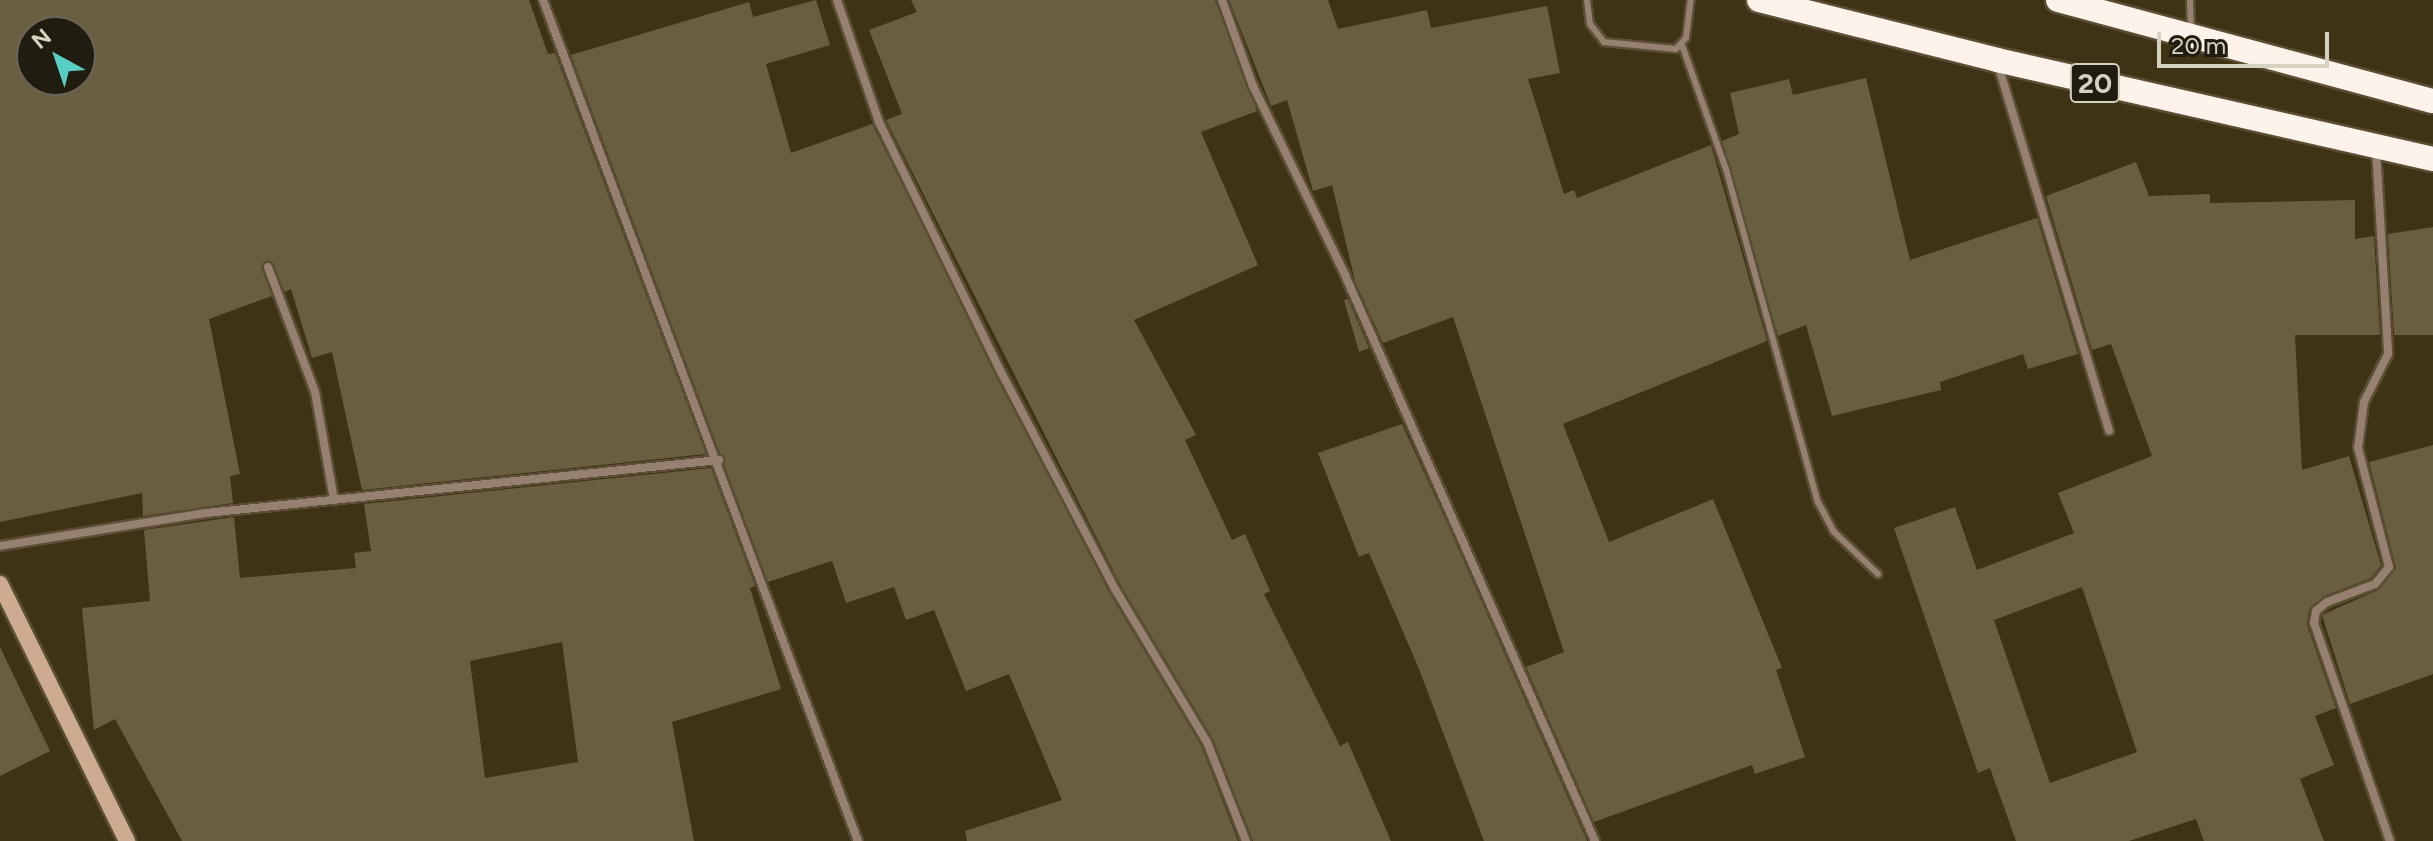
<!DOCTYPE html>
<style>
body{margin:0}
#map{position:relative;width:2433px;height:841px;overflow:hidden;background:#3e3315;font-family:Figtree,sans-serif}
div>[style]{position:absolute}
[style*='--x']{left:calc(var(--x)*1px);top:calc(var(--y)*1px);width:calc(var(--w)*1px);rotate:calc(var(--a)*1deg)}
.building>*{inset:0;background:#695e3f}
.roads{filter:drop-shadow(2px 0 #5a4f34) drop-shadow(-2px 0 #5a4f34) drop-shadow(0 2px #5a4f34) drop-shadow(0 -2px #5a4f34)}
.lane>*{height:6px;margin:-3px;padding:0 3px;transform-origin:3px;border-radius:3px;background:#96806f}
.street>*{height:8px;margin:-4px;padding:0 4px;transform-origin:4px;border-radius:4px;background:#96806f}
.secondary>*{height:16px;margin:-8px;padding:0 8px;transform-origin:8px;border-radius:8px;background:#cdab90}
.highway>*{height:24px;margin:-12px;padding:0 12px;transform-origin:12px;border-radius:12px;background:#fdf3ea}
span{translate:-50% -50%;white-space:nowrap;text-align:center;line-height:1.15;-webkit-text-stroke:6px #201c0f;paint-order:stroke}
.shield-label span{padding:2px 6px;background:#201c0f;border:2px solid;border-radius:6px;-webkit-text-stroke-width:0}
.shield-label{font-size:28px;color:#d7d1c0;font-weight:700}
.north{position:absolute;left:16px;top:16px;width:80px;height:80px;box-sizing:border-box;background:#201c0f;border:2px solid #696456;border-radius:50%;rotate:320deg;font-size:22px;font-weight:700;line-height:32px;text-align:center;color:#d7d1c0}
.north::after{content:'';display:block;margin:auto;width:28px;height:36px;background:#57cec1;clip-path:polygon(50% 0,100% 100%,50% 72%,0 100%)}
.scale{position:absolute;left:2157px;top:32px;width:172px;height:36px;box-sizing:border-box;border:4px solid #d7d1c0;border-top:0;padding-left:10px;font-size:24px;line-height:28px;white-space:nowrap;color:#d7d1c0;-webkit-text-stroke:6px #201c0f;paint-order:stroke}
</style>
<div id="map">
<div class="building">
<div style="clip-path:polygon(evenodd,0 0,529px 0,548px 54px,555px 53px,706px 454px,362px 490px,332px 352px,312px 358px,291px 289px,285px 292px,268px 260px,261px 267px,272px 296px,209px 319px,240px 474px,230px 476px,233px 503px,143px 516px,142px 493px,0 522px,0 0,32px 32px,80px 32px,80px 80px,32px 80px,32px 32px)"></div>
<div style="clip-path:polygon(816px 0,830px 45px,766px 64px,791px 153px,872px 124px,1109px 592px,1201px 745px,1238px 841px,967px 841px,965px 831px,1062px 800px,1009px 674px,966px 691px,934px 610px,906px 620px,894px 587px,846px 603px,832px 561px,768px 582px,571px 55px,749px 2px,753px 17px)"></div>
<div style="clip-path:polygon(911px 0,1215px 0,1257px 111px,1201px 132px,1258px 265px,1134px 320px,1196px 435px,1185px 440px,1232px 540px,1245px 534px,1270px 591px,1264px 594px,1340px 746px,1348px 742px,1391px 841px,1253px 841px,1213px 739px,1121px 586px,886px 120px,902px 114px,869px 30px,917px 12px)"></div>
<div style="clip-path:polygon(1229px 0,1328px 0,1338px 29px,1427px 10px,1431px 28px,1547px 6px,1560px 73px,1528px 79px,1564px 194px,1574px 190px,1577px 198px,1711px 145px,1767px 341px,1563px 424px,1609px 542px,1713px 499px,1782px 668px,1776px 670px,1805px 757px,1755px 774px,1752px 765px,1594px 822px,1526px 667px,1564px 652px,1453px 317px,1383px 343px,1355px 281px,1332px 185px,1313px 191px,1287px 100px,1271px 106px)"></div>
<div style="clip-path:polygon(1866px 78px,1910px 260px,2037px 218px,2078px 354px,2028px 369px,2023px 354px,1940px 382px,1941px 390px,1832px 416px,1806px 325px,1778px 336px,1722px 141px,1739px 134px,1730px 93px,1789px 79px,1793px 95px)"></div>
<div style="clip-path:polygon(evenodd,2136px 162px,2149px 196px,2210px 194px,2210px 203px,2355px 200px,2355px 239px,2374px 236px,2380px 335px,2295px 335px,2302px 470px,2349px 456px,2381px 565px,2371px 578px,2324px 596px,2309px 610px,2307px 625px,2336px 708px,2315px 716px,2334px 765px,2300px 779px,2324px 841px,2204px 841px,2196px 819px,2129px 841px,2016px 841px,1990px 768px,1978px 773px,1894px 528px,1955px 507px,1977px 570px,2074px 533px,2058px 493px,2152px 456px,2111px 344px,2092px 350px,2046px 196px,2136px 162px,2082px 587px,2137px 752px,2050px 783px,1994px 620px,2082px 587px)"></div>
<div style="clip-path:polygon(2433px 227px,2433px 335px,2394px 335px,2388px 234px)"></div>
<div style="clip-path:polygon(1348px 299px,1369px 348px,1359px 352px,1344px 300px)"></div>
<div style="clip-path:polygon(1402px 424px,1443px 514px,1587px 841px,1484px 841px,1419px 669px,1369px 553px,1359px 557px,1318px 453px)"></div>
<div style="clip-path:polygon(2433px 445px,2433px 674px,2350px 704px,2322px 615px,2378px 590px,2396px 568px,2369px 462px)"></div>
<div style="clip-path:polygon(evenodd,711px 468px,755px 586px,750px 588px,781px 689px,672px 722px,694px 841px,182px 841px,115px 719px,94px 730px,82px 608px,150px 601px,144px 530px,234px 517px,240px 578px,356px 568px,354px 553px,371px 551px,364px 504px,711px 468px,562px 642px,578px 762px,485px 778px,470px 661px,562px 642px)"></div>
<div style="clip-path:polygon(0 647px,50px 751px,0 776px)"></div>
</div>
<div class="roads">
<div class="lane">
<div style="--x:1587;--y:0;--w:24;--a:83"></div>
<div style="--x:1590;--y:24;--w:23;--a:52"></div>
<div style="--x:1604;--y:42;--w:72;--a:5.6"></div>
<div style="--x:1676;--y:49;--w:15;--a:-48"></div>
<div style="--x:1686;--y:38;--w:38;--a:-83"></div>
<div style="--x:2190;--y:0;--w:30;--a:88"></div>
<div style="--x:1682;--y:45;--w:132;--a:70.5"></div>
<div style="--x:1726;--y:169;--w:345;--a:74.6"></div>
<div style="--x:1818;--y:502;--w:34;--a:62"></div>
<div style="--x:1834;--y:532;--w:61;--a:43.7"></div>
</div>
<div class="street">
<div style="--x:543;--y:0;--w:898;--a:69.47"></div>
<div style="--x:837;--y:0;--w:129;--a:71"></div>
<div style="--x:879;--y:122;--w:280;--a:64"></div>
<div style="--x:1002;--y:374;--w:243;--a:62.3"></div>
<div style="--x:1115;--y:589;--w:179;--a:59"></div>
<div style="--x:1207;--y:742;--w:106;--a:68.5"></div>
<div style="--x:1222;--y:0;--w:91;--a:70.2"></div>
<div style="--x:1253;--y:86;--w:210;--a:64"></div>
<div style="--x:1345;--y:275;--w:619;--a:66.17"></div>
<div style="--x:1998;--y:65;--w:382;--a:73.1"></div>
<div style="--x:2376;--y:149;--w:205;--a:86.6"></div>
<div style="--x:2388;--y:354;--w:54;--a:116.6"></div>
<div style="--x:2364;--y:402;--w:46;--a:97.4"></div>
<div style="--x:2358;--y:448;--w:123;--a:75.4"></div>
<div style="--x:2389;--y:567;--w:22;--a:129"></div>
<div style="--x:2375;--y:584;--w:51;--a:159.4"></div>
<div style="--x:2327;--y:602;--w:14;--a:141"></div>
<div style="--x:2316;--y:611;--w:12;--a:99"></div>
<div style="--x:2314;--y:623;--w:231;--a:70.8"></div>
<div style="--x:268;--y:267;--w:134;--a:69.4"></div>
<div style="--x:315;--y:392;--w:110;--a:80"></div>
<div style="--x:0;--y:546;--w:209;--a:-9.1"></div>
<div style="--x:206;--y:513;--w:516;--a:-5.9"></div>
</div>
<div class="secondary">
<div style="--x:0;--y:584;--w:287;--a:63.7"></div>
</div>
<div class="highway">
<div style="--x:1759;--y:0;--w:245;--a:14.1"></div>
<div style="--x:1997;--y:60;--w:447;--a:12.8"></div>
<div style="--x:2058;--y:0;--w:388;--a:15.1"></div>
</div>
</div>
<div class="shield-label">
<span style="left:2095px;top:83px">20</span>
</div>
<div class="north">N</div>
<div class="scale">20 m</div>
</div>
